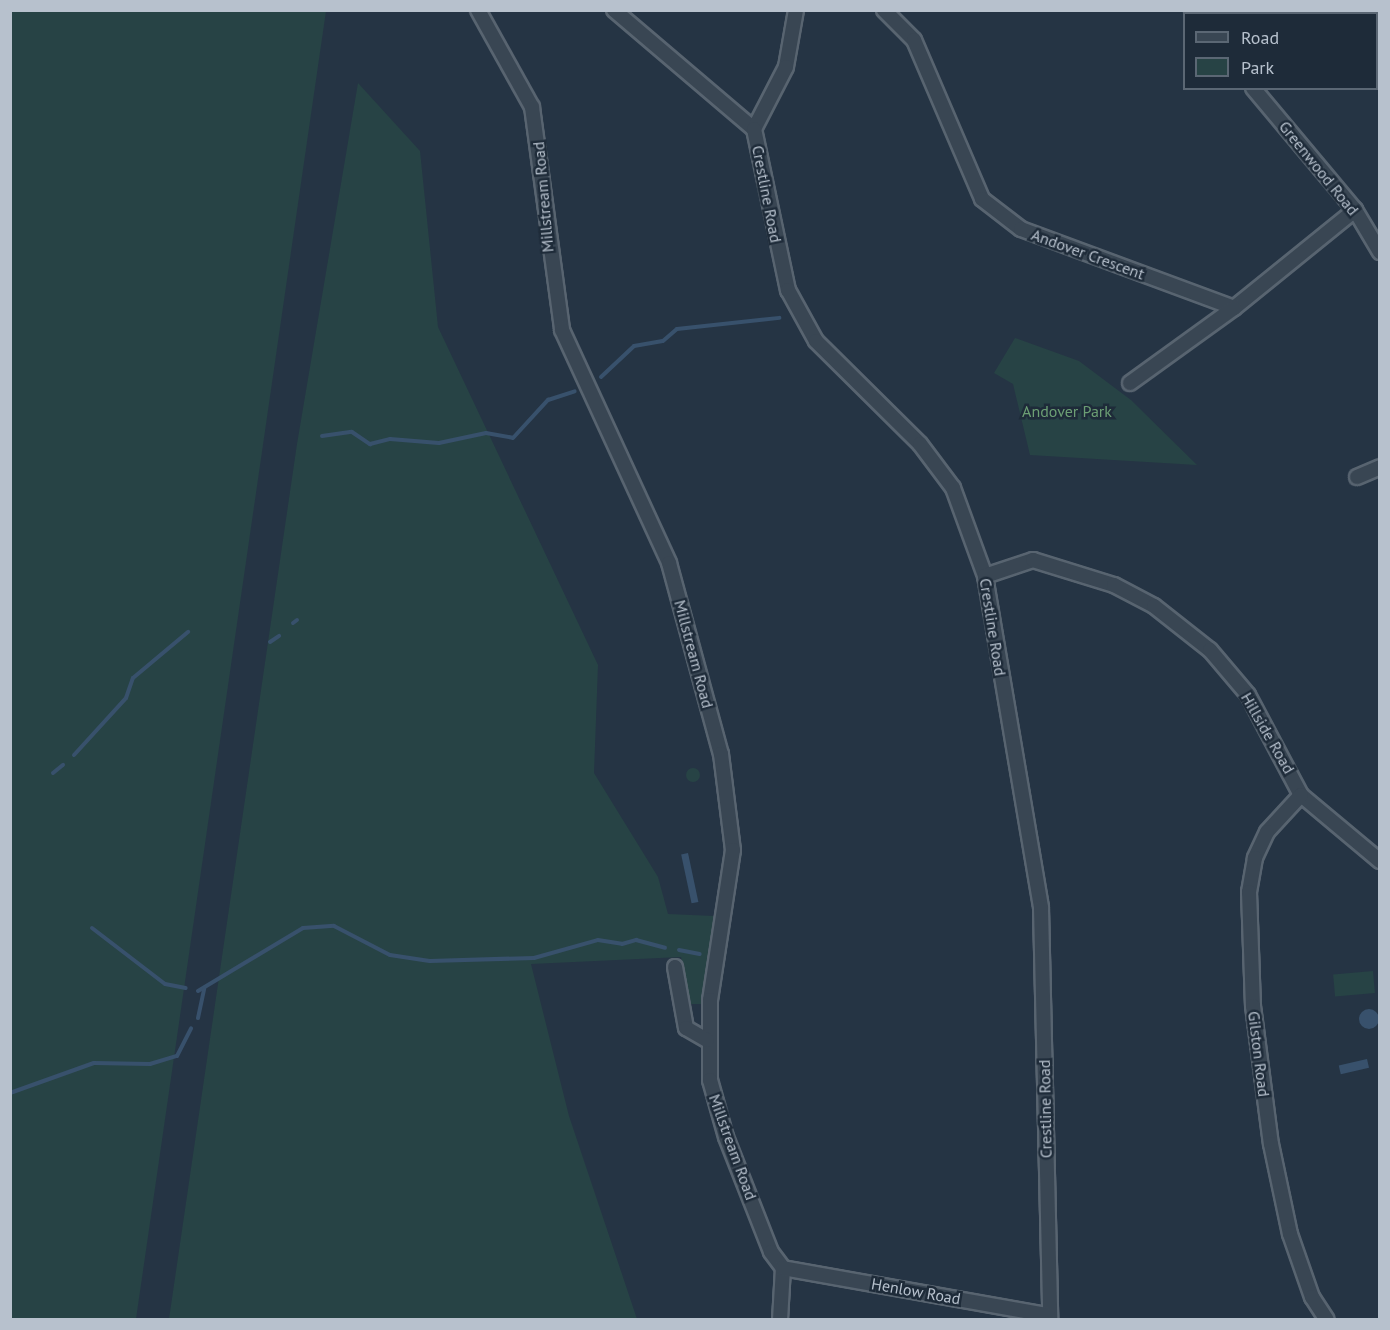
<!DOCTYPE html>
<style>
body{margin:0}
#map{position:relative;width:1390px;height:1330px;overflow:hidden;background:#253444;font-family:"PT Sans",sans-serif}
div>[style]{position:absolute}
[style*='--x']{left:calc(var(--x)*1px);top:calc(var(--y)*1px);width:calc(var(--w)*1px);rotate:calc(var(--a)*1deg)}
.green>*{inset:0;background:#274345;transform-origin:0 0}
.round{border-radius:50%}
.water>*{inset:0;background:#38516c;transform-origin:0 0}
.stream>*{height:4px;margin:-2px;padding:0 2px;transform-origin:2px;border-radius:2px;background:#38516c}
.roads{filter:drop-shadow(2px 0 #586470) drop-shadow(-2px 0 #586470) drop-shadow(0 2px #586470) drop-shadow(0 -2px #586470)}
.minor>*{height:14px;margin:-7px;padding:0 7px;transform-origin:7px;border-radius:7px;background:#394653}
span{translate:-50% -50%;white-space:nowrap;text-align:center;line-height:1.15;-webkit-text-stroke:5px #1e2b39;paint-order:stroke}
.street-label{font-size:16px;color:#b7c1cd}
.park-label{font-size:16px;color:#6c9f74}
.frame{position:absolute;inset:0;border:12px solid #b7c1cd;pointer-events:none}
.legend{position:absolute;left:1183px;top:12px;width:195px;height:78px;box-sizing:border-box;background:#1e2b39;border:2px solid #5b6774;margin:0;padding:8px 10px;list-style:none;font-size:18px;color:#b7c1cd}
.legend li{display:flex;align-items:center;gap:12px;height:30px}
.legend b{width:30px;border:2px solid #5b6774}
</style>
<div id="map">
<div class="green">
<div style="clip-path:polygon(10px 11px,326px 11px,136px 1319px,11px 1319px)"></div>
<div style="clip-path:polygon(358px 83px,420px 151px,438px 327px,598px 665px,594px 773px,658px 877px,668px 914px,714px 916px,701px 1004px,691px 1004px,681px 957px,531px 964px,569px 1116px,637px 1319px,169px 1319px,297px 444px)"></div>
<div style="clip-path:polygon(1015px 338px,1079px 361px,1131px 400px,1197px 465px,1030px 455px,1013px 384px,994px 373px)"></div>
<div class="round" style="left:686px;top:768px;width:14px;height:14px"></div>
<div style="left:1373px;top:971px;width:22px;height:40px;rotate:85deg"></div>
</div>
<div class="water">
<div style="left:688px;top:853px;width:50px;height:7px;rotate:78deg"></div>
<div class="round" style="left:1359px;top:1009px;width:20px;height:20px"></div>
<div style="left:1367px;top:1059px;width:9px;height:29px;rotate:77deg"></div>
</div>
<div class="stream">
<div style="--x:601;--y:377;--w:45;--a:-43.2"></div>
<div style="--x:634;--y:346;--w:29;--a:-10"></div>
<div style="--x:663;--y:341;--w:18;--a:-41"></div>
<div style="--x:677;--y:329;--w:103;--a:-6.2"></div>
<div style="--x:322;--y:436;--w:30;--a:-8"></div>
<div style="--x:352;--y:432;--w:22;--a:34"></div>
<div style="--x:370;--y:444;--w:21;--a:-14"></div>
<div style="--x:390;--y:439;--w:49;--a:4.7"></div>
<div style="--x:439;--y:443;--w:48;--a:-12"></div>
<div style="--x:486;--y:433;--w:27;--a:10"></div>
<div style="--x:513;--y:438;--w:52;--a:-47.4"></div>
<div style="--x:548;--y:400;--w:28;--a:-18"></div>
<div style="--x:293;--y:623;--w:5;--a:-37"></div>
<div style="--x:270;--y:642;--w:11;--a:-34"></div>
<div style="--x:74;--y:755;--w:77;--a:-47.6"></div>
<div style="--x:126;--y:698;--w:21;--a:-71"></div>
<div style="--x:133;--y:678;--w:72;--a:-39.9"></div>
<div style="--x:53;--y:773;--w:13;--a:-39"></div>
<div style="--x:92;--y:928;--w:92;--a:37.5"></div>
<div style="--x:165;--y:984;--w:21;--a:11"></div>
<div style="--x:679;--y:950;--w:21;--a:11"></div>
<div style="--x:198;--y:991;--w:122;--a:-31"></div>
<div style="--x:303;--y:928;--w:31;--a:-4"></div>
<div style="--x:334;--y:926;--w:63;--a:27.4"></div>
<div style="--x:390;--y:955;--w:40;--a:8.5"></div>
<div style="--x:430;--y:961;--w:104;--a:-1.7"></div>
<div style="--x:534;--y:958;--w:66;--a:-15.7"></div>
<div style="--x:598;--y:940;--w:24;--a:9"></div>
<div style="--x:622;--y:944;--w:15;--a:-16"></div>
<div style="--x:636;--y:940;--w:30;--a:15"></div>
<div style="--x:198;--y:1018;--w:30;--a:-78"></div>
<div style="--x:10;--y:1093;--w:89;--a:-19.7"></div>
<div style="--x:94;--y:1063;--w:56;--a:1"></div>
<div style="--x:150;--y:1064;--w:28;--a:-17"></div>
<div style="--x:177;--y:1056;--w:31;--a:-63"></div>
</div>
<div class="roads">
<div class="minor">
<div style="--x:478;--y:10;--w:111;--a:60.9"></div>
<div style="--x:532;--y:107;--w:225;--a:82.3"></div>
<div style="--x:562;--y:330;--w:256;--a:65.3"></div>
<div style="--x:669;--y:563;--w:198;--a:74.8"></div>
<div style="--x:721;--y:754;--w:97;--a:82.9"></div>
<div style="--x:733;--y:850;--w:152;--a:98.7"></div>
<div style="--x:710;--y:1000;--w:80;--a:90"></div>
<div style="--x:710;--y:1080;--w:59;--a:74.3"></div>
<div style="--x:726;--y:1137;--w:123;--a:68.6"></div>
<div style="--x:771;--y:1252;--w:20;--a:53"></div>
<div style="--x:783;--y:1268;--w:52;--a:93.3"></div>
<div style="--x:614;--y:10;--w:184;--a:40.4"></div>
<div style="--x:796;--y:10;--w:58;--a:100"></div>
<div style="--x:786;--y:67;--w:70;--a:117.3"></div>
<div style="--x:754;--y:129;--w:165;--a:78.1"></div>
<div style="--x:788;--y:290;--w:58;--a:61.2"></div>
<div style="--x:816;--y:341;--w:146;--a:44.7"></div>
<div style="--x:920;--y:444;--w:55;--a:53.1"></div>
<div style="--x:953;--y:488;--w:94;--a:70"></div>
<div style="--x:985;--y:576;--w:337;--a:80.4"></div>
<div style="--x:1041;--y:908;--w:412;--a:88.7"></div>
<div style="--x:884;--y:10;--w:42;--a:45"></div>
<div style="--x:914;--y:40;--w:173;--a:66.8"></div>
<div style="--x:982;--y:199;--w:49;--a:37.6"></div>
<div style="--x:1021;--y:229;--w:227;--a:20.3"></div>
<div style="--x:1234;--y:308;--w:156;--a:-39"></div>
<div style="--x:1192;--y:10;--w:4;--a:63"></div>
<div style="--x:1253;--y:88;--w:159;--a:50.1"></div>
<div style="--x:1355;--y:210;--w:49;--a:59.2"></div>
<div style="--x:1130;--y:383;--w:128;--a:-35.8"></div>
<div style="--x:1357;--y:477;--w:25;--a:-23"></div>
<div style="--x:985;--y:576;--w:51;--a:-18.4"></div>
<div style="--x:1033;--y:560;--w:85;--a:17.2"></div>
<div style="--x:1114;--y:585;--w:45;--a:27.7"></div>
<div style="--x:1154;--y:606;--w:71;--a:38.2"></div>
<div style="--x:1210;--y:650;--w:59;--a:49.8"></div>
<div style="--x:1248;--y:695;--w:113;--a:62.1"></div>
<div style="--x:1301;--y:795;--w:103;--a:39.9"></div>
<div style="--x:1301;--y:795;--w:50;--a:132.6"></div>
<div style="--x:1267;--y:832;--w:29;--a:115"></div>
<div style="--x:1255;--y:858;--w:35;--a:100"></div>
<div style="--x:1249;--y:892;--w:114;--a:88"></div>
<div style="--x:1253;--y:1006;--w:139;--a:82.6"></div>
<div style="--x:1271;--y:1144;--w:92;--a:78.1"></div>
<div style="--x:1290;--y:1234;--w:67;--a:70.8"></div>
<div style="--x:1312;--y:1297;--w:27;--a:57"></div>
<div style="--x:675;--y:967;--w:62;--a:79.8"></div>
<div style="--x:686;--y:1028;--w:24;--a:30"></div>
<div style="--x:783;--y:1268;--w:269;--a:10.1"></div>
</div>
</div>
<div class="street-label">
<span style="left:1319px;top:168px;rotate:51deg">Greenwood Road</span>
<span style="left:767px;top:194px;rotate:79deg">Crestline Road</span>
<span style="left:543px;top:197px;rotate:-95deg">Millstream Road</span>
<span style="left:1088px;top:254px;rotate:20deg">Andover Crescent</span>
<span style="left:993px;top:627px;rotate:81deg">Crestline Road</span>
<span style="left:694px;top:654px;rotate:75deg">Millstream Road</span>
<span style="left:1268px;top:733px;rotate:60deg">Hillside Road</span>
<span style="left:1259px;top:1054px;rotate:83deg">Gilston Road</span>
<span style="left:1045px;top:1109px;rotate:-91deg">Crestline Road</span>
<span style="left:733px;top:1147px;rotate:70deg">Millstream Road</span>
<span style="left:916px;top:1291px;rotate:10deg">Henlow Road</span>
</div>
<div class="park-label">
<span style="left:1067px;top:411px">Andover Park</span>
</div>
<div class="frame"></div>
<ul class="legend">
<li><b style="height:8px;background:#394653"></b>Road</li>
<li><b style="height:16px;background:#274345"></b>Park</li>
</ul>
</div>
